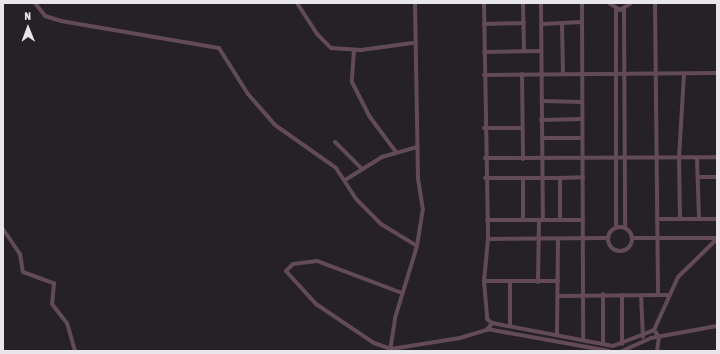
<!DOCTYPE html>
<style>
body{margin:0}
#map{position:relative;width:720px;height:354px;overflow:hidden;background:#252125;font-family:"Asap Condensed",sans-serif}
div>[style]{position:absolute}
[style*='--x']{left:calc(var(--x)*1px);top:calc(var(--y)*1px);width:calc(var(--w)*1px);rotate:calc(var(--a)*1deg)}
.minor>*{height:4px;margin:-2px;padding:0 2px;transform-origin:2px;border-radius:2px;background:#634b56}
.minor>.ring{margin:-2px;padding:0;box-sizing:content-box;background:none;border:4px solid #634b56;border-radius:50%}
span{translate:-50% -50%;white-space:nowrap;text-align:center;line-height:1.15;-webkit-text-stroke:3.5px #252125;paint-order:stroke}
.frame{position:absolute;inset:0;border:4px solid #e9e6e9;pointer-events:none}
.north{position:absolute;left:8px;top:8px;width:40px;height:40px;-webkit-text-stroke:3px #252125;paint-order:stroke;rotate:359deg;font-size:11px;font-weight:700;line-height:16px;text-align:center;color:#e9e6e9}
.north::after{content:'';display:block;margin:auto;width:14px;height:18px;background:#e9e6e9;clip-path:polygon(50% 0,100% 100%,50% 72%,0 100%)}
</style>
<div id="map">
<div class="minor">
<div style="--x:35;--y:3;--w:16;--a:52"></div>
<div style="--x:45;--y:16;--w:17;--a:17"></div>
<div style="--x:61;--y:21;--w:160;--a:9.7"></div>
<div style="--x:219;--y:48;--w:54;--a:57.8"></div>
<div style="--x:248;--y:94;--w:41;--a:48.9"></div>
<div style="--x:275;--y:125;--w:75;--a:35.2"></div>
<div style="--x:336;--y:168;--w:37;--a:57"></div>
<div style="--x:356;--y:199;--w:35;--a:45"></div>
<div style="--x:381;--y:224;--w:42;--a:31.4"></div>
<div style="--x:297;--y:3;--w:37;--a:57"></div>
<div style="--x:317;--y:34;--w:20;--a:45"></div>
<div style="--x:331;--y:48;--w:30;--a:4"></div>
<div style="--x:361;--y:50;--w:52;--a:-7.7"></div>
<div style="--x:484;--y:3;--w:236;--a:89"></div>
<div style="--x:488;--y:239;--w:42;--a:95.4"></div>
<div style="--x:484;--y:281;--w:38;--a:85"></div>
<div style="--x:487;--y:319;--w:6;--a:39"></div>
<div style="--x:523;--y:3;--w:48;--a:88.8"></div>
<div style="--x:541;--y:3;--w:217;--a:89.5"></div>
<div style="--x:582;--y:3;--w:337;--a:89.8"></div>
<div style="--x:609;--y:3;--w:13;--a:32"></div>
<div style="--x:620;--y:10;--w:13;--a:-32"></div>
<div style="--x:655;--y:3;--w:291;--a:89.4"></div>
<div style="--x:624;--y:9;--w:219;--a:89.7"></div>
<div style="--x:562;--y:23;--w:51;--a:88.9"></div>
<div style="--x:484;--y:24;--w:40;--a:-1.4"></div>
<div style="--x:542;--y:24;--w:40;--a:-2.9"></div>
<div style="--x:354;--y:50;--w:32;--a:94"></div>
<div style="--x:352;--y:82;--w:39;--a:63"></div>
<div style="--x:370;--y:117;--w:44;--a:53.4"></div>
<div style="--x:484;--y:52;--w:57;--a:-1"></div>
<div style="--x:522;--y:74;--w:85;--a:89.3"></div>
<div style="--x:484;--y:75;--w:233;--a:-0.5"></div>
<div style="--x:542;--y:101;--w:40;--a:1.4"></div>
<div style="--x:541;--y:120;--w:41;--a:-1.4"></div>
<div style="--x:484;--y:128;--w:38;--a:0"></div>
<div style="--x:542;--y:138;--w:40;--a:0"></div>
<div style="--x:335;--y:142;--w:37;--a:45"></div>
<div style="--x:485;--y:158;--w:232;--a:-0.2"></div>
<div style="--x:697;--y:158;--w:61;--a:88.1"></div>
<div style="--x:698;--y:177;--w:19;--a:0"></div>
<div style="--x:485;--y:178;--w:75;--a:0"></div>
<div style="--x:560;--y:178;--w:42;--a:90"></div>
<div style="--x:560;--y:178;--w:23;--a:-2"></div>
<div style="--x:345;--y:180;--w:44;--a:-31.9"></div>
<div style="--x:382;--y:157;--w:37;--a:-16"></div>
<div style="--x:657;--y:219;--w:60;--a:0"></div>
<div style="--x:680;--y:219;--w:61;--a:-90.9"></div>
<div style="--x:679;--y:158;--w:85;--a:-86.6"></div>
<div style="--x:487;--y:220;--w:96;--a:0"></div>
<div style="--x:523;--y:220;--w:42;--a:-90"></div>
<div class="ring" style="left:608px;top:227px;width:20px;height:20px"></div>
<div style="--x:616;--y:227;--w:217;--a:-90"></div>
<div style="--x:3;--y:229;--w:30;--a:56"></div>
<div style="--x:20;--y:254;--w:18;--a:81"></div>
<div style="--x:23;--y:272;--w:33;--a:20"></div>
<div style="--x:54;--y:283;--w:21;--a:95"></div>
<div style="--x:52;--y:304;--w:24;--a:52"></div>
<div style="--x:67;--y:323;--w:29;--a:74"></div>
<div style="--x:633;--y:238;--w:84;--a:0"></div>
<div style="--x:488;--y:239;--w:120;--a:-0.5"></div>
<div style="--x:484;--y:281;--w:74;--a:0"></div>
<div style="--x:538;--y:282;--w:62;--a:-89.1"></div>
<div style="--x:402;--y:293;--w:91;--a:-159.4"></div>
<div style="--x:317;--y:261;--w:24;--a:173"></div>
<div style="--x:293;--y:264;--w:10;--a:135"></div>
<div style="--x:286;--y:271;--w:45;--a:47.7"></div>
<div style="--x:316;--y:304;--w:70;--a:33.9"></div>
<div style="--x:374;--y:343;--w:18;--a:19"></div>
<div style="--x:391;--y:349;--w:70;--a:-9.1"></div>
<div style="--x:460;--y:338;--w:28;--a:-17"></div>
<div style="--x:487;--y:330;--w:9;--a:-54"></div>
<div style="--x:492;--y:323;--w:123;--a:10.8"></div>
<div style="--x:613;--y:346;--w:44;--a:-21.3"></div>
<div style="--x:654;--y:330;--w:58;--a:-65.6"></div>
<div style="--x:678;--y:277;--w:54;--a:-44.3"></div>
<div style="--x:641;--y:295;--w:42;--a:87.3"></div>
<div style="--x:558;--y:296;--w:111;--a:-0.5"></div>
<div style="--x:510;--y:325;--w:44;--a:-90"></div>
<div style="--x:487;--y:329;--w:124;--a:10.2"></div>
<div style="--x:654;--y:330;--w:9;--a:54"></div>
<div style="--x:659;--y:337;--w:14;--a:98"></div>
<div style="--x:557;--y:335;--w:96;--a:-89.4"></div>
<div style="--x:603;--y:344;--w:50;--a:-90"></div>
<div style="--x:622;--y:344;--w:49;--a:-90"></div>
<div style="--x:390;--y:351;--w:33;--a:-81"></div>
<div style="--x:395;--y:318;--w:75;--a:-73"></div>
<div style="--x:417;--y:246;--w:36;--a:-81"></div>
<div style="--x:423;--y:210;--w:33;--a:-99"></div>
<div style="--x:418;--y:177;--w:174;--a:-91"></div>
<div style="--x:622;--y:351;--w:32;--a:-24"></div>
<div style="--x:651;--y:338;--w:67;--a:-10.3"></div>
</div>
<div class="frame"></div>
<div class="north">N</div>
</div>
